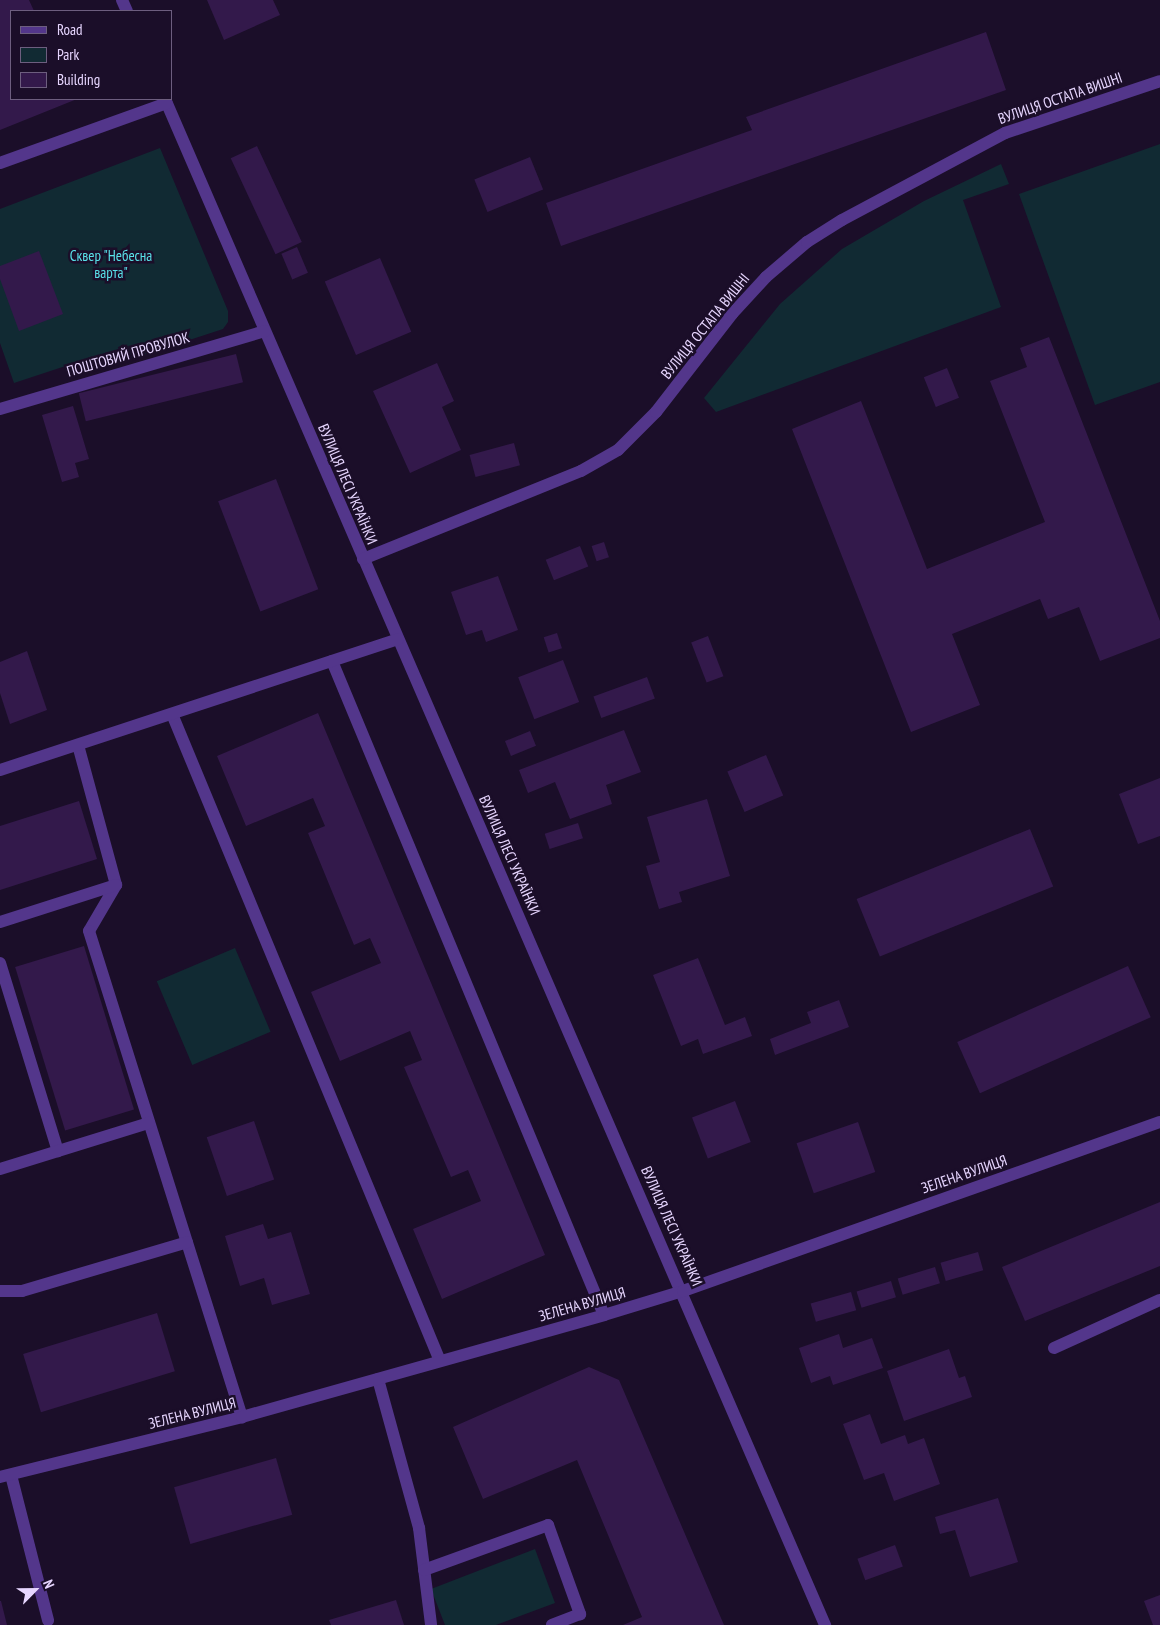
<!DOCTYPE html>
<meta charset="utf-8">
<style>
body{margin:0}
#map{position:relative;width:1160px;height:1625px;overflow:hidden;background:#1b0e29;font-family:"PT Sans Narrow",sans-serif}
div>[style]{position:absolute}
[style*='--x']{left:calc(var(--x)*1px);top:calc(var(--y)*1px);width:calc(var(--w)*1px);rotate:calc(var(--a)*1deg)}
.green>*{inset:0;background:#112a33;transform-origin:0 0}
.building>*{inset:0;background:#33194b;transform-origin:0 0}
.minor>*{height:12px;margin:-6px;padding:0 6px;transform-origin:6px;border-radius:6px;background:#53368b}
span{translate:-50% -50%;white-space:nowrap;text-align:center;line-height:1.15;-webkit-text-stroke:5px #1b0e29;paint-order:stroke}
.street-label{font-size:15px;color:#e7d6ff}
.park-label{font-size:15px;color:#59e0e8}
.legend{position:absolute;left:10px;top:10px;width:162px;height:90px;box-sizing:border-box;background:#1b0e29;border:1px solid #6d5e7f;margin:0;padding:6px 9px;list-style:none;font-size:15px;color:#e7d6ff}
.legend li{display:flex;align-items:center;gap:10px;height:25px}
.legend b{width:25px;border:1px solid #6d5e7f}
.north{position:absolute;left:10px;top:1565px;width:50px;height:50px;-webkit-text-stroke:4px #1b0e29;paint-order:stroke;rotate:67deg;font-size:14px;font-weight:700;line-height:20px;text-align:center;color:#e7d6ff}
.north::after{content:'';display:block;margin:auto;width:18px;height:22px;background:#e7d6ff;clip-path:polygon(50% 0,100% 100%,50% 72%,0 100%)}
</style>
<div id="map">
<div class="green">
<div style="clip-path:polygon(1160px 144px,1160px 382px,1095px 405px,1019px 194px)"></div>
<div style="clip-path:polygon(160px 148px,228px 311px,228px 322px,223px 329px,113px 365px,108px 352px,14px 383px,0 343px,0 209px)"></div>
<div style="clip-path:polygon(1001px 164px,1009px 184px,963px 200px,1001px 307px,716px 412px,704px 398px,780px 304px,842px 249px,924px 201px)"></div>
<div style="left:235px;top:948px;width:91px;height:85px;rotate:67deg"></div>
<div style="clip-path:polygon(535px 1549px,555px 1603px,496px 1625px,445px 1625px,431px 1589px)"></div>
</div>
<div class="building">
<div style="clip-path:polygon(0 0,29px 0,34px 11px,11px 11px,11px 99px,77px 99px,0 130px)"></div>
<div style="clip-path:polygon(207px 0,273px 0,280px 15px,224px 40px)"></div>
<div style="clip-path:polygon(986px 32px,1006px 90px,561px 246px,546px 203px,752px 130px,746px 117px)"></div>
<div style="left:257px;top:146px;width:106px;height:29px;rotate:65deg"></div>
<div style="left:530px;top:157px;width:35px;height:60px;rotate:68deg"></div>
<div style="left:297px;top:247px;width:28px;height:17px;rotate:67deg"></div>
<div style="clip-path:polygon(39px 251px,63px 314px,19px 331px,0 279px,0 266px)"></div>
<div style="left:380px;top:258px;width:80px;height:60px;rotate:67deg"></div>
<div style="clip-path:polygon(1049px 337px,1160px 621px,1160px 638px,1100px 661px,1079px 607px,1048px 619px,1040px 599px,952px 634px,980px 705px,911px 732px,792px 429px,861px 401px,927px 569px,1045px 522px,990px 381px,1027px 367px,1020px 348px)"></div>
<div style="left:236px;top:354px;width:29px;height:162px;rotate:76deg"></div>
<div style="clip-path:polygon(437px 363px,454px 401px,442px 407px,461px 450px,410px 473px,373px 391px)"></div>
<div style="left:947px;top:368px;width:32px;height:25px;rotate:68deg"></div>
<div style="clip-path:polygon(73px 406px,89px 459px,75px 463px,79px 477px,62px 482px,42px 415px)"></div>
<div style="left:514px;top:443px;width:23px;height:46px;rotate:75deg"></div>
<div style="left:276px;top:479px;width:118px;height:62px;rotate:69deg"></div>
<div style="left:604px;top:542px;width:16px;height:13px;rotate:72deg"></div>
<div style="left:580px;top:546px;width:22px;height:37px;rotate:68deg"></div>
<div style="clip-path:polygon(498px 576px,518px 630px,486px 642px,482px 630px,466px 635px,451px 592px)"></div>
<div style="left:557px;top:633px;width:16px;height:14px;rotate:72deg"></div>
<div style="left:708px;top:636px;width:43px;height:18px;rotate:69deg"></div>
<div style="clip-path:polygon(27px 651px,47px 710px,10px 724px,0 693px,0 662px)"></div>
<div style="left:563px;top:660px;width:45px;height:48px;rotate:69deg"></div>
<div style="left:647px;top:677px;width:23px;height:57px;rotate:70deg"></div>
<div style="clip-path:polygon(318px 713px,545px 1255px,442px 1299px,413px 1229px,481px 1201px,468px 1170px,451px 1177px,404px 1067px,422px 1060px,410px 1031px,340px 1061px,311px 992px,381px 963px,370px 938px,354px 945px,308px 833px,325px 826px,313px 798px,246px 826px,217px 756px)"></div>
<div style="clip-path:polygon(624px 730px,641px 772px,606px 785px,612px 804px,570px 819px,555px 782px,528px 793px,519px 770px)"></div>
<div style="left:530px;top:731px;width:16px;height:27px;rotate:68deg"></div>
<div style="left:766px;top:755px;width:44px;height:42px;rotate:67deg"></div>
<div style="clip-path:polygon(1160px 778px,1160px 836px,1138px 844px,1119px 794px)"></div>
<div style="clip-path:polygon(707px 799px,730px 876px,679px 892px,682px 902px,659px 909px,646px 866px,660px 862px,647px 817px)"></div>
<div style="clip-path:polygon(79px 801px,97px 859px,0 890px,0 826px)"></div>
<div style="left:578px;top:823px;width:16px;height:35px;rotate:72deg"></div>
<div style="left:1030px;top:829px;width:62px;height:187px;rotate:68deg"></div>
<div style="left:84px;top:946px;width:171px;height:72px;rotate:73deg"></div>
<div style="clip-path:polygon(698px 958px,725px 1025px,745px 1017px,752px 1036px,703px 1054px,698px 1039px,681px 1046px,653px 975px)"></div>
<div style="left:1128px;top:966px;width:56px;height:187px;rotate:66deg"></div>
<div style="clip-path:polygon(839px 1000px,849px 1027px,775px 1055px,770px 1039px,811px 1023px,807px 1012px)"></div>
<div style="left:735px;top:1101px;width:44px;height:46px;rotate:69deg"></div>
<div style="left:254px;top:1121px;width:62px;height:50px;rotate:71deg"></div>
<div style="left:858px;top:1122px;width:53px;height:65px;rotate:71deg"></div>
<div style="clip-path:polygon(1160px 1202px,1160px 1266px,1025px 1321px,1002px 1267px)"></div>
<div style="clip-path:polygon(263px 1224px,268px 1239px,291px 1232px,310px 1294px,272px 1305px,264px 1278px,240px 1286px,225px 1236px)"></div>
<div style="left:978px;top:1252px;width:19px;height:39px;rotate:74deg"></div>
<div style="left:935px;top:1267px;width:17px;height:39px;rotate:73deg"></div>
<div style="left:891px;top:1281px;width:17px;height:36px;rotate:73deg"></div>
<div style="left:851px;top:1292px;width:19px;height:42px;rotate:74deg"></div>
<div style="left:157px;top:1313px;width:61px;height:140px;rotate:73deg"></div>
<div style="clip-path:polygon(839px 1334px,843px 1348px,872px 1338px,883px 1368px,833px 1385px,830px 1376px,811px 1383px,799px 1348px)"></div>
<div style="clip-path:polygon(949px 1349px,959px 1378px,965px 1376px,972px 1397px,904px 1421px,887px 1371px)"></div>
<div style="clip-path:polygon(589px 1367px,619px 1380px,724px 1625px,623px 1625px,642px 1617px,577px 1460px,483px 1499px,453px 1427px)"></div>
<div style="clip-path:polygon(870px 1414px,881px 1444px,905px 1435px,908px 1444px,924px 1438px,940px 1484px,894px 1501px,884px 1473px,864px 1480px,843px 1424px)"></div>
<div style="left:276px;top:1458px;width:59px;height:106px;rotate:74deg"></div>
<div style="clip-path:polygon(998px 1498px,1018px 1562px,970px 1577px,955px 1530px,940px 1534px,935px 1517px)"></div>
<div style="left:895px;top:1545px;width:23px;height:40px;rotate:70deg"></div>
<div style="clip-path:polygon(1160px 1595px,1160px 1625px,1153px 1625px,1144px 1601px)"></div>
<div style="clip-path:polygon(396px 1600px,404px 1625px,331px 1625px,329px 1620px)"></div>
<div style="clip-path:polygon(0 1601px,1px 1601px,7px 1625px,0 1625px)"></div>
</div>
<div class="minor">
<div style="--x:122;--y:0;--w:12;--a:66"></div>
<div style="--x:165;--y:99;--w:1663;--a:66.61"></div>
<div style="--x:0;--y:163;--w:177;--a:-19.8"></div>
<div style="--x:0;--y:409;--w:276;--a:-16.4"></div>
<div style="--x:363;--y:559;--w:235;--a:-22"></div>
<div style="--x:581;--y:471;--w:43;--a:-29.6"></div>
<div style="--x:618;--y:450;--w:54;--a:-45"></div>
<div style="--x:656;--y:412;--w:124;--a:-52.2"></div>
<div style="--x:732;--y:314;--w:50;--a:-47.4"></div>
<div style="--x:766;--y:277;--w:54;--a:-40.5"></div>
<div style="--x:807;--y:242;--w:41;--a:-32.2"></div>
<div style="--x:842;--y:220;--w:185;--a:-28.1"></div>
<div style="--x:1005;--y:133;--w:163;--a:-18.5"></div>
<div style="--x:332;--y:661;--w:708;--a:67.42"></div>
<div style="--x:172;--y:714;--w:700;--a:67.5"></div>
<div style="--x:78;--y:745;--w:145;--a:74.8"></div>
<div style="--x:116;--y:885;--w:53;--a:120.4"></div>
<div style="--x:89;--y:931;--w:510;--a:72.53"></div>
<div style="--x:0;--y:770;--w:419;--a:-18.2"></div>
<div style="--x:0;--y:922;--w:122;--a:-17.7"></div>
<div style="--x:0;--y:963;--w:197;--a:72.9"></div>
<div style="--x:0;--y:1169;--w:156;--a:-17.2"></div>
<div style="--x:0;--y:1291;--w:22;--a:0"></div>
<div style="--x:22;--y:1291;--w:172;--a:-16.5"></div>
<div style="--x:1054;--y:1348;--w:116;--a:-24.4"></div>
<div style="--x:378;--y:1379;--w:155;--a:74.6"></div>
<div style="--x:419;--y:1528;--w:98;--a:82.9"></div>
<div style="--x:11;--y:1475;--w:150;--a:75.7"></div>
<div style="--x:0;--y:1477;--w:249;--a:-13.9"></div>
<div style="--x:242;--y:1417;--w:376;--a:-15.7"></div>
<div style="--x:604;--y:1315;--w:83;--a:-16.9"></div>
<div style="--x:683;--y:1291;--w:506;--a:-19.51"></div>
<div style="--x:424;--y:1570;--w:132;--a:-19.9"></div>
<div style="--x:548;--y:1525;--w:95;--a:70.2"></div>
<div style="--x:580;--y:1614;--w:30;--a:159"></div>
</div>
<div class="street-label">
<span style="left:1060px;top:98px;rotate:-19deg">ВУЛИЦЯ ОСТАПА ВИШНІ</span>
<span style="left:705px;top:326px;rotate:-51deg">ВУЛИЦЯ ОСТАПА ВИШНІ</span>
<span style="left:128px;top:354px;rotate:-16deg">ПОШТОВИЙ ПРОВУЛОК</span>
<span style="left:348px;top:484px;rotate:67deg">ВУЛИЦЯ ЛЕСІ УКРАЇНКИ</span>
<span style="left:510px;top:855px;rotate:66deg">ВУЛИЦЯ ЛЕСІ УКРАЇНКИ</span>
<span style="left:964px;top:1174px;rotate:-19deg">ЗЕЛЕНА ВУЛИЦЯ</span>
<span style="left:672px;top:1226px;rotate:66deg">ВУЛИЦЯ ЛЕСІ УКРАЇНКИ</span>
<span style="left:582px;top:1304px;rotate:-16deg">ЗЕЛЕНА ВУЛИЦЯ</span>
<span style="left:192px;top:1413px;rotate:-14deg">ЗЕЛЕНА ВУЛИЦЯ</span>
</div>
<div class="park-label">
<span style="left:111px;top:264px">Сквер "Небесна<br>варта"</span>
</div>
<ul class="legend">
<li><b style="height:6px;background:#53368b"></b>Road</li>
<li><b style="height:14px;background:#112a33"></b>Park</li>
<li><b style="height:14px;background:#33194b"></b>Building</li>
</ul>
<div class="north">N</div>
</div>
